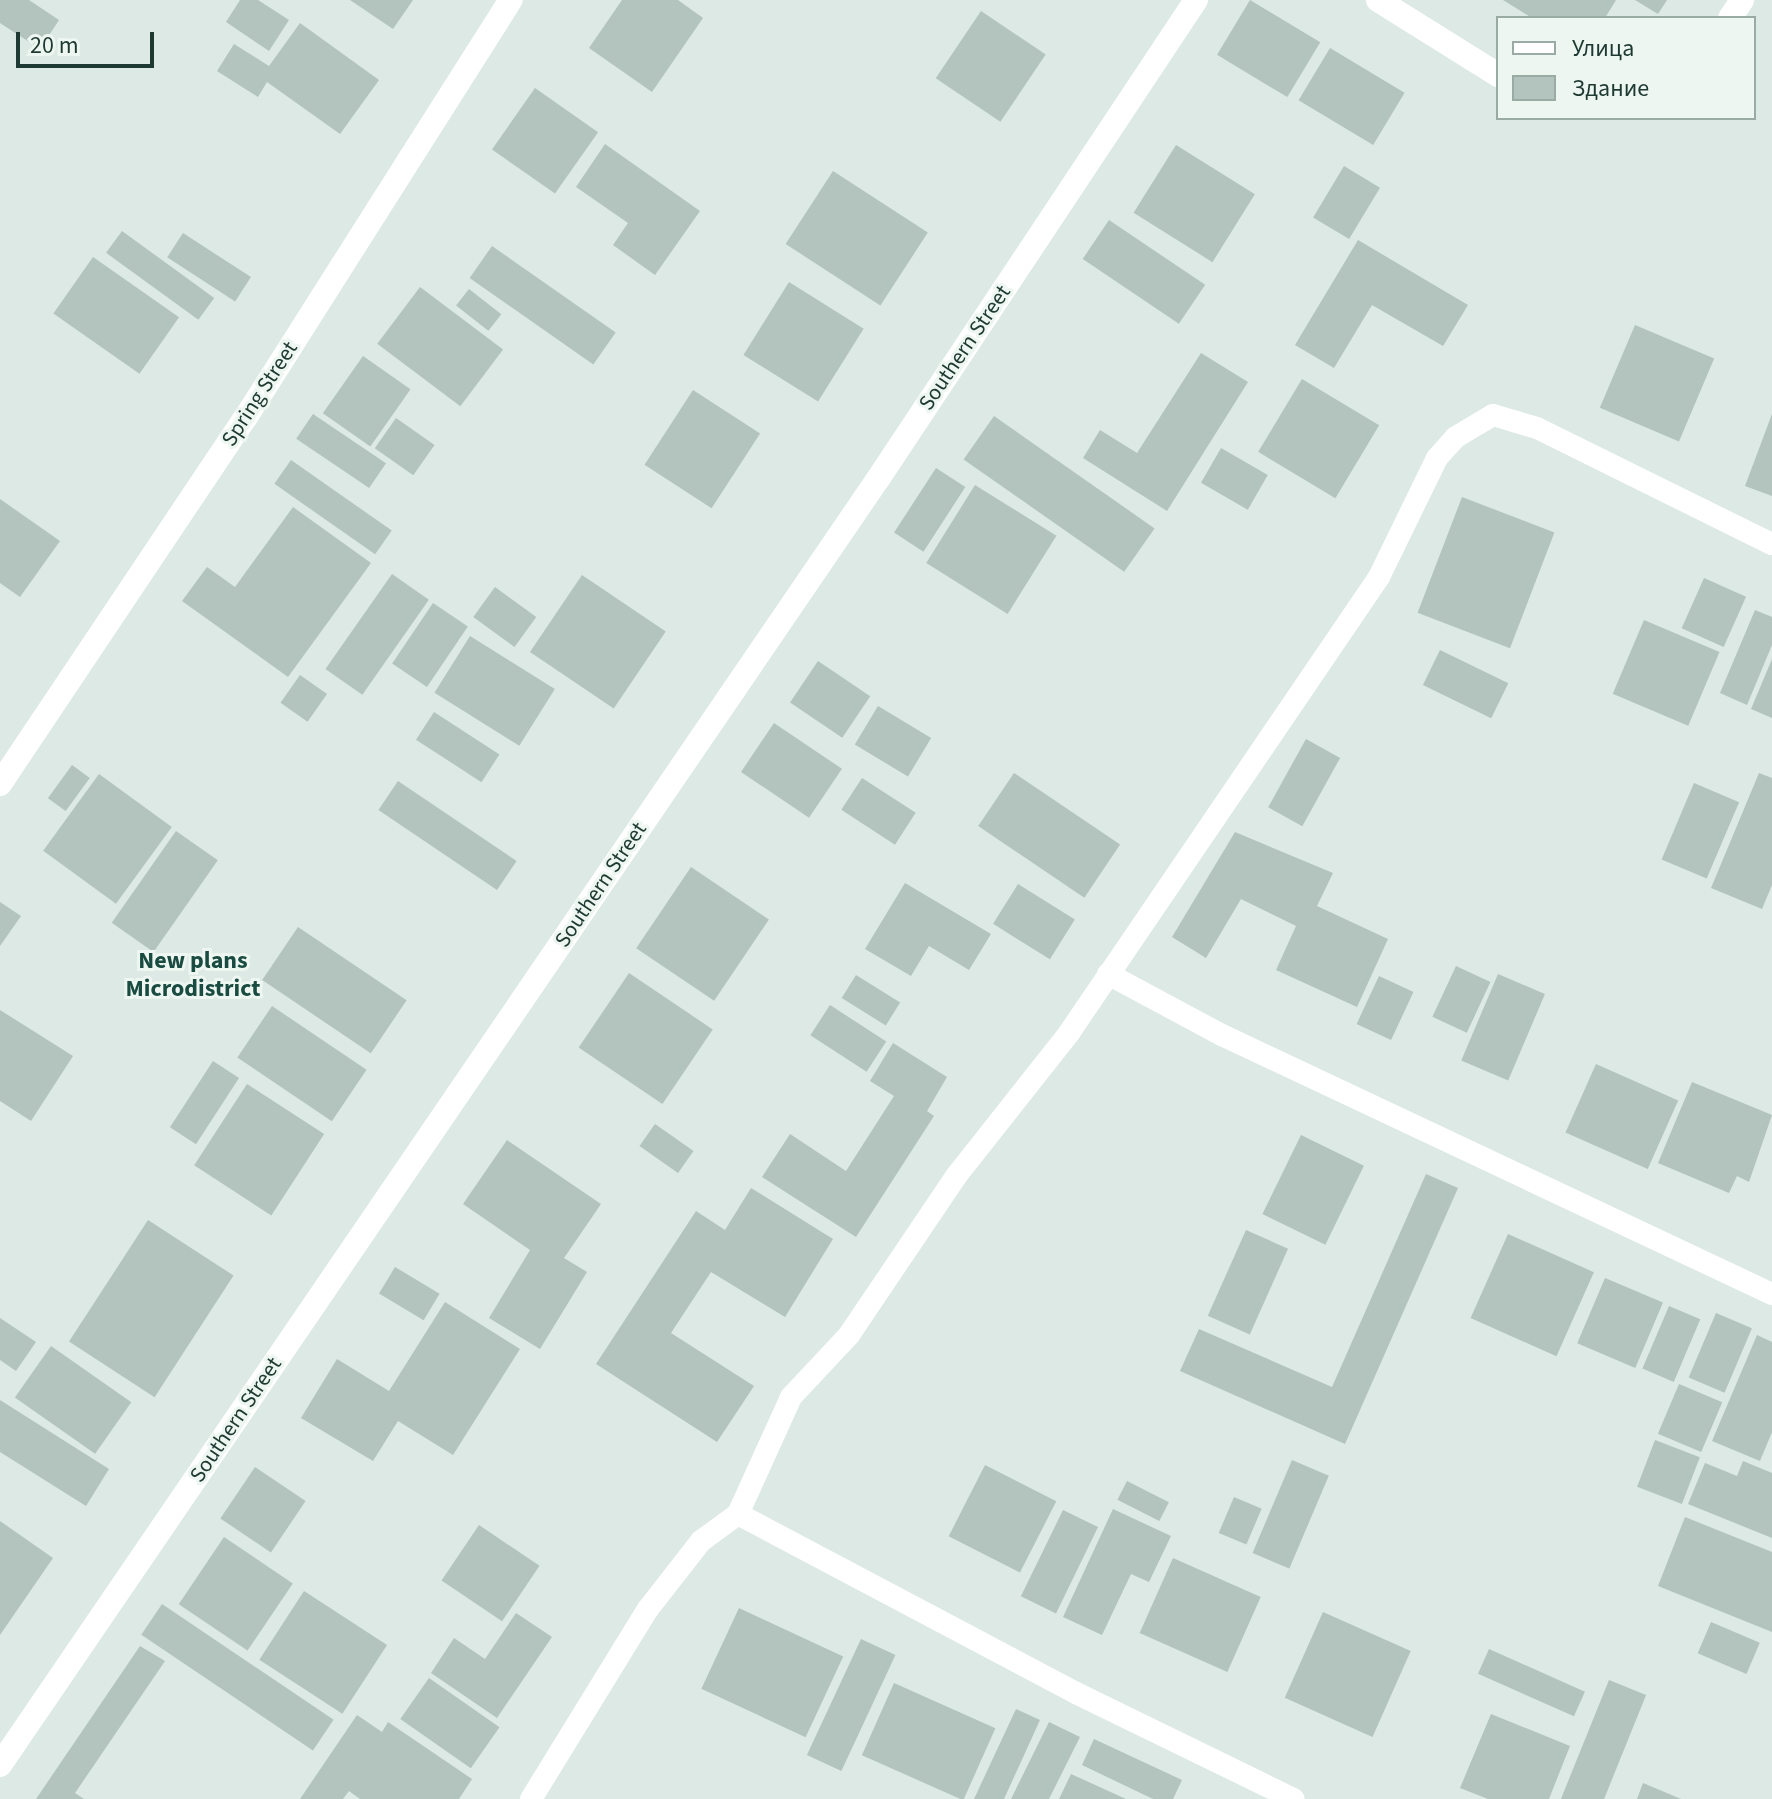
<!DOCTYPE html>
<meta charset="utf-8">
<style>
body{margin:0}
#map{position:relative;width:1772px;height:1799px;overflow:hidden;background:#dce9e4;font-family:"Source Sans 3",sans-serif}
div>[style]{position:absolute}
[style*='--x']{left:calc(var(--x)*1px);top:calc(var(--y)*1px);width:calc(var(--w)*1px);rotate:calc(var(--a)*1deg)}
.building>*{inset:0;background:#b2c4bd;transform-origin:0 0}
.service>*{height:22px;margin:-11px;padding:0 11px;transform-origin:11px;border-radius:11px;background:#fff}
.minor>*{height:24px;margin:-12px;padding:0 12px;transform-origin:12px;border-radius:12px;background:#fff}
span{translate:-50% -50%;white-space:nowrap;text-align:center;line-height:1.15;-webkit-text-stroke:6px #edf6f1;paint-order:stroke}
.street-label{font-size:22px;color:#1e3932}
.neighbourhood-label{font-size:24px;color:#194b40;font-weight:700}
.legend{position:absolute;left:1496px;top:16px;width:260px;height:104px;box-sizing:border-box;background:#edf6f1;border:2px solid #9aaaa5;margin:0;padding:10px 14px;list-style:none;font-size:24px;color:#1e3932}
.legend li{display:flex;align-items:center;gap:16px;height:40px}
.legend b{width:40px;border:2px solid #9aaaa5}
.scale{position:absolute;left:16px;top:32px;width:138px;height:36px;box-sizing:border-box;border:4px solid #1e3932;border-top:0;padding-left:10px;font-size:24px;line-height:28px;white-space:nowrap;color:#1e3932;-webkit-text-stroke:6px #edf6f1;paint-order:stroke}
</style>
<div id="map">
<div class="building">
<div style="clip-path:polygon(0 0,29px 0,59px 20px,40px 49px,0 23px)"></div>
<div style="clip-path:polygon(240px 0,258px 0,289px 20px,269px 51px,226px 22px)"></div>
<div style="clip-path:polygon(350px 0,413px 0,393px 29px)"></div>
<div style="clip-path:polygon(622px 0,678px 0,703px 18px,652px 92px,589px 48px)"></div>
<div style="left:1250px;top:0;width:82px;height:64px;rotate:31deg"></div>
<div style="clip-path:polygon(1503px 0,1616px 0,1605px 18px,1532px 18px)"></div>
<div style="clip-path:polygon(1635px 0,1667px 0,1658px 14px)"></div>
<div style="left:981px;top:11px;width:78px;height:81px;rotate:34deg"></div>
<div style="clip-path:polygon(300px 23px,379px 80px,340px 134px,267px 82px,258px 97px,217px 71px,234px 44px,269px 66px)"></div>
<div style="left:1330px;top:48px;width:87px;height:61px;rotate:31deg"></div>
<div style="left:535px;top:88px;width:77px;height:75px;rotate:35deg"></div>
<div style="clip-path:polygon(605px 144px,700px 211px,655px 275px,613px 245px,628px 223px,576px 187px)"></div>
<div style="left:1176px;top:145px;width:93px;height:80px;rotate:32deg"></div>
<div style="left:1344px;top:166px;width:42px;height:60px;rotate:31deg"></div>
<div style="left:833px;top:171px;width:113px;height:87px;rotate:33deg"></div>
<div style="left:1109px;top:220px;width:116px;height:47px;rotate:34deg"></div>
<div style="left:122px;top:231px;width:114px;height:27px;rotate:36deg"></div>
<div style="left:183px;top:233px;width:81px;height:29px;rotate:33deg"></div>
<div style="clip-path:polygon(1358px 240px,1468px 305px,1443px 346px,1372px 305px,1334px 368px,1295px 345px)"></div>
<div style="left:492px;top:246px;width:151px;height:39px;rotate:35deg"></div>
<div style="left:93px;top:257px;width:105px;height:69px;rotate:35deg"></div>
<div style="left:789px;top:282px;width:88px;height:86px;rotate:32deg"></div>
<div style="left:420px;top:287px;width:104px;height:71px;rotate:37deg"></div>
<div style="left:469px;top:289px;width:41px;height:21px;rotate:38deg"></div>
<div style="left:1635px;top:325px;width:86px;height:90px;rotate:23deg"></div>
<div style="clip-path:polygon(1201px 353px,1248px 382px,1167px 511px,1083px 458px,1100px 430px,1137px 453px)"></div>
<div style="left:363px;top:356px;width:58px;height:70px;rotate:35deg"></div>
<div style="left:1302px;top:379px;width:90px;height:85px;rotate:31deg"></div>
<div style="left:693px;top:390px;width:80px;height:89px;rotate:33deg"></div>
<div style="left:313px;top:414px;width:88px;height:30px;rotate:34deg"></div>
<div style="clip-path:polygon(1772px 414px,1772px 496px,1745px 486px)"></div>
<div style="left:994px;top:416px;width:196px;height:53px;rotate:35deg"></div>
<div style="left:396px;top:418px;width:47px;height:37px;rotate:35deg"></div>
<div style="left:1221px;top:448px;width:54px;height:40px;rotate:30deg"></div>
<div style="left:291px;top:460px;width:123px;height:29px;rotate:35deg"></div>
<div style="left:936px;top:468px;width:35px;height:77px;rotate:33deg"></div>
<div style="left:975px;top:485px;width:96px;height:92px;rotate:32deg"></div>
<div style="left:1462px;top:497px;width:99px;height:124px;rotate:21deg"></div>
<div style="clip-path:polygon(0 499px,60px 541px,20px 597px,0 583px)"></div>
<div style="clip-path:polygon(293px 507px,371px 563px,288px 677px,182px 601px,207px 567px,235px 587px)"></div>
<div style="left:392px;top:574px;width:45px;height:116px;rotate:35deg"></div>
<div style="left:582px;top:575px;width:101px;height:93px;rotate:34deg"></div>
<div style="left:1704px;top:578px;width:46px;height:55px;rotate:24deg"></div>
<div style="left:495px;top:587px;width:51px;height:37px;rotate:36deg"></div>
<div style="left:433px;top:603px;width:42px;height:73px;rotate:34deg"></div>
<div style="clip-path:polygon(1755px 610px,1772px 617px,1772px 645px,1747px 705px,1720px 693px)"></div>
<div style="left:1644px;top:620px;width:82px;height:80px;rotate:23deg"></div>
<div style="left:470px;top:636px;width:100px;height:67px;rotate:32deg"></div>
<div style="left:1440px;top:650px;width:76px;height:39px;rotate:26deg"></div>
<div style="clip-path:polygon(1772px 659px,1772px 718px,1751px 709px)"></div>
<div style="left:818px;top:661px;width:63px;height:50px;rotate:34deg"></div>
<div style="left:300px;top:675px;width:33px;height:34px;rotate:35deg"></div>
<div style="left:878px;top:706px;width:62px;height:45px;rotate:31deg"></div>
<div style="left:434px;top:712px;width:78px;height:33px;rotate:33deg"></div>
<div style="left:774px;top:723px;width:82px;height:59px;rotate:34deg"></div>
<div style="left:1306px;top:739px;width:39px;height:78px;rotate:29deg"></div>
<div style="left:72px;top:765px;width:22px;height:41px;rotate:36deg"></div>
<div style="left:1014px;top:773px;width:128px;height:64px;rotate:34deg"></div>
<div style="clip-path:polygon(1759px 773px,1772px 778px,1772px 885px,1762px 909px,1711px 888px)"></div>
<div style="left:99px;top:774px;width:90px;height:95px;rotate:36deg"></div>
<div style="left:862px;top:778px;width:64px;height:38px;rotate:33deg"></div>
<div style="left:398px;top:781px;width:143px;height:35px;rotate:34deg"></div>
<div style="left:1694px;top:783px;width:49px;height:83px;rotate:23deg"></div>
<div style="left:176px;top:831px;width:51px;height:112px;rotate:35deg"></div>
<div style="clip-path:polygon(1235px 832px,1333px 873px,1317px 906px,1388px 939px,1357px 1007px,1276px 970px,1296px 926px,1241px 899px,1206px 958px,1172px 937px)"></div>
<div style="left:691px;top:867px;width:94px;height:98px;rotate:34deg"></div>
<div style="clip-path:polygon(905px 883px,991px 934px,969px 970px,929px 946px,911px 976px,865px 949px)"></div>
<div style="left:1018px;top:884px;width:67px;height:47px;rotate:32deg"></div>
<div style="clip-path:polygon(0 902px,21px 916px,0 946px)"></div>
<div style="left:298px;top:927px;width:131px;height:64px;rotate:34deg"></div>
<div style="left:1456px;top:966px;width:38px;height:56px;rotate:25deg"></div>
<div style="left:629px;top:973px;width:101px;height:90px;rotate:34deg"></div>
<div style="left:1498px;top:974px;width:51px;height:94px;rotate:23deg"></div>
<div style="left:856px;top:975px;width:52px;height:27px;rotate:32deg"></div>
<div style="left:1379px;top:976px;width:38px;height:53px;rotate:25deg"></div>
<div style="left:830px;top:1005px;width:67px;height:36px;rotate:33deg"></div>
<div style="left:272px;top:1006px;width:114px;height:62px;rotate:34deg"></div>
<div style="clip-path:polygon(0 1010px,73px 1056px,31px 1121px,0 1101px)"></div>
<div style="clip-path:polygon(893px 1043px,947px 1077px,927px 1111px,934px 1116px,856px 1237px,762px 1177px,790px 1134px,846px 1171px,894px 1096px,870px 1081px)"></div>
<div style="left:213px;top:1061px;width:31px;height:79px;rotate:33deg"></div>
<div style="left:1596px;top:1064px;width:90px;height:75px;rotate:24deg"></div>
<div style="clip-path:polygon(1692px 1082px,1772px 1115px,1749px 1182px,1737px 1176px,1729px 1193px,1658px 1163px)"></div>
<div style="left:247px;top:1084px;width:92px;height:97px;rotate:33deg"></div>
<div style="left:655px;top:1124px;width:47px;height:27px;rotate:35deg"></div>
<div style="left:1301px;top:1135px;width:70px;height:88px;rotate:26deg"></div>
<div style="clip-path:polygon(507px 1140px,601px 1204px,564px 1258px,587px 1272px,540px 1349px,489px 1318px,530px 1250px,463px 1204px)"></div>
<div style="clip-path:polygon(1426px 1174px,1458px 1188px,1345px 1444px,1180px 1371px,1199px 1329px,1332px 1387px)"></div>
<div style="clip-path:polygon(751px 1188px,833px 1239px,785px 1317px,711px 1272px,671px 1333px,754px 1386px,717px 1442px,596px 1364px,696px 1211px,725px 1230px)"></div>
<div style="left:148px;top:1220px;width:102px;height:145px;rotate:33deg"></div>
<div style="left:1246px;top:1230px;width:46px;height:94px;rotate:24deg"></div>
<div style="left:1508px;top:1234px;width:94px;height:92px;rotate:24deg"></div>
<div style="left:395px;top:1267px;width:52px;height:31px;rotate:31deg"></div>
<div style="left:1605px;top:1278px;width:63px;height:71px;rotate:23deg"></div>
<div style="clip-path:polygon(445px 1302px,520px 1349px,453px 1455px,398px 1421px,373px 1461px,301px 1418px,337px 1359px,389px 1391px)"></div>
<div style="left:1669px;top:1306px;width:34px;height:68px;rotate:23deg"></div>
<div style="left:1716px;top:1313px;width:39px;height:70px;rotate:23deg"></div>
<div style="clip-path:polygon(0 1318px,36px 1342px,16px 1371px,0 1360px)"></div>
<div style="clip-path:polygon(1757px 1335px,1772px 1342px,1772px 1432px,1760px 1461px,1712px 1441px)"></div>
<div style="left:51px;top:1346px;width:98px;height:63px;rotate:35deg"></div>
<div style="left:1679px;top:1384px;width:47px;height:54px;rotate:23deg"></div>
<div style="clip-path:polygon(0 1400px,109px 1469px,86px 1506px,0 1452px)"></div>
<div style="left:1655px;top:1440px;width:48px;height:50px;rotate:21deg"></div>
<div style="left:1292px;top:1460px;width:40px;height:101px;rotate:23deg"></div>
<div style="clip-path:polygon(1743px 1461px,1772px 1473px,1772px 1538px,1688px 1504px,1705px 1463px,1737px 1476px)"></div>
<div style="left:985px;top:1465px;width:80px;height:80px;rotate:27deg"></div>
<div style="left:255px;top:1467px;width:61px;height:62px;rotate:34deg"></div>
<div style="left:1127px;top:1481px;width:47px;height:21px;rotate:27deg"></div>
<div style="left:1234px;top:1497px;width:30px;height:39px;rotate:23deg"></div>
<div style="clip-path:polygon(1113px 1509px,1171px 1536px,1149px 1582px,1131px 1574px,1102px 1635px,1063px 1617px)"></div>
<div style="left:1063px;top:1510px;width:39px;height:96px;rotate:26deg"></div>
<div style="clip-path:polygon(1685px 1517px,1772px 1552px,1772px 1632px,1658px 1586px)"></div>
<div style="clip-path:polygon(0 1521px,53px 1558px,0 1635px)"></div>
<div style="left:479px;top:1525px;width:73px;height:67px;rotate:34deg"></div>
<div style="left:224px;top:1537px;width:83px;height:81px;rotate:34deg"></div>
<div style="left:1173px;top:1558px;width:96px;height:82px;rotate:24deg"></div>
<div style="left:304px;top:1591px;width:99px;height:82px;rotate:33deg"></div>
<div style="left:162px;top:1604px;width:207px;height:37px;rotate:34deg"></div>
<div style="left:739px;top:1608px;width:115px;height:89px;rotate:25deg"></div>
<div style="left:1323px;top:1612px;width:96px;height:94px;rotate:24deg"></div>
<div style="clip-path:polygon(516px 1613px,552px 1637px,497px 1718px,431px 1673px,454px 1638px,485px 1659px)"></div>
<div style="left:1711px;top:1622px;width:53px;height:34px;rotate:23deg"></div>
<div style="left:861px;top:1639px;width:38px;height:128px;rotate:25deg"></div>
<div style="clip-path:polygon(140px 1646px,165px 1661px,75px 1793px,84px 1799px,36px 1799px)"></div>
<div style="left:1489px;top:1649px;width:105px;height:27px;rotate:24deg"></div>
<div style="left:429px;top:1678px;width:86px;height:50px;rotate:35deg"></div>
<div style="left:1609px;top:1680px;width:40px;height:129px;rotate:22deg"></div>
<div style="left:894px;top:1683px;width:111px;height:79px;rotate:24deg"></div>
<div style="clip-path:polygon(1016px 1709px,1040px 1720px,1004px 1799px,974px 1799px)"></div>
<div style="clip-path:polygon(1491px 1714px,1570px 1746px,1549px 1799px,1488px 1799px,1460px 1788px)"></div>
<div style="clip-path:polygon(357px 1715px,382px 1732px,388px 1722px,472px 1779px,459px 1799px,360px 1799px,349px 1791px,343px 1799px,300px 1799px)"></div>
<div style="clip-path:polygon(1049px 1722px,1080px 1737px,1049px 1799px,1011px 1799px)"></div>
<div style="clip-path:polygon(1094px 1739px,1182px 1780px,1173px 1799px,1153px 1799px,1082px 1765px)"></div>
<div style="clip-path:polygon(1071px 1774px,1126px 1799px,1059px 1799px)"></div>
<div style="clip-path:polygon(1643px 1783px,1681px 1799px,1637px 1799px)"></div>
</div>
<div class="service">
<div style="--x:1108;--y:974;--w:129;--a:28.2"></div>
<div style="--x:1222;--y:1035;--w:608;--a:25.22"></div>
<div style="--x:738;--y:1514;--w:382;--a:27.9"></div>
<div style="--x:1076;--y:1693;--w:242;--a:26"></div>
<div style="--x:531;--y:1799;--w:223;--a:-58.4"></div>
<div style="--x:648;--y:1609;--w:86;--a:-52.1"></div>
<div style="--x:701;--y:1541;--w:46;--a:-36.1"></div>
<div style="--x:738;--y:1514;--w:128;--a:-65.6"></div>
<div style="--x:791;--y:1397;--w:85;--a:-46.9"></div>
<div style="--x:849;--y:1335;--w:193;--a:-56"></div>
<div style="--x:957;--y:1175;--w:181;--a:-51.7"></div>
<div style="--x:1069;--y:1033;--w:551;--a:-55.79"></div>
<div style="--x:1379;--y:577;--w:132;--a:-64"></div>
<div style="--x:1437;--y:458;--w:28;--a:-48"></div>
<div style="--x:1456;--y:437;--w:43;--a:-30.7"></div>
<div style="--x:1493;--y:415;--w:46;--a:16.5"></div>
<div style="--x:1537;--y:428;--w:262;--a:26.3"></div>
</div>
<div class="minor">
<div style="--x:1378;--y:0;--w:142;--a:32"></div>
<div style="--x:1730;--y:18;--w:22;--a:-56"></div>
<div style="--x:0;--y:784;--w:442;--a:-56.2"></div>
<div style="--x:246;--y:417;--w:494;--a:-57.6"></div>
<div style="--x:0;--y:1765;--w:1557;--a:-55.68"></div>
<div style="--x:878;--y:479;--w:575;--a:-56.42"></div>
</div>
<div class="street-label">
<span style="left:965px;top:348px;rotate:-56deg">Southern Street</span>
<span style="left:260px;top:394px;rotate:-57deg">Spring Street</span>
<span style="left:601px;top:885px;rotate:-56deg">Southern Street</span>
<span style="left:236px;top:1420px;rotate:-56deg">Southern Street</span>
</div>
<div class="neighbourhood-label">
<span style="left:193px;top:975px">New plans<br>Microdistrict</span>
</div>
<ul class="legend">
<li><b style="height:10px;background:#fff"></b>Улица</li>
<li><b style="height:22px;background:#b2c4bd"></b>Здание</li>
</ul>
<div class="scale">20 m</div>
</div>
